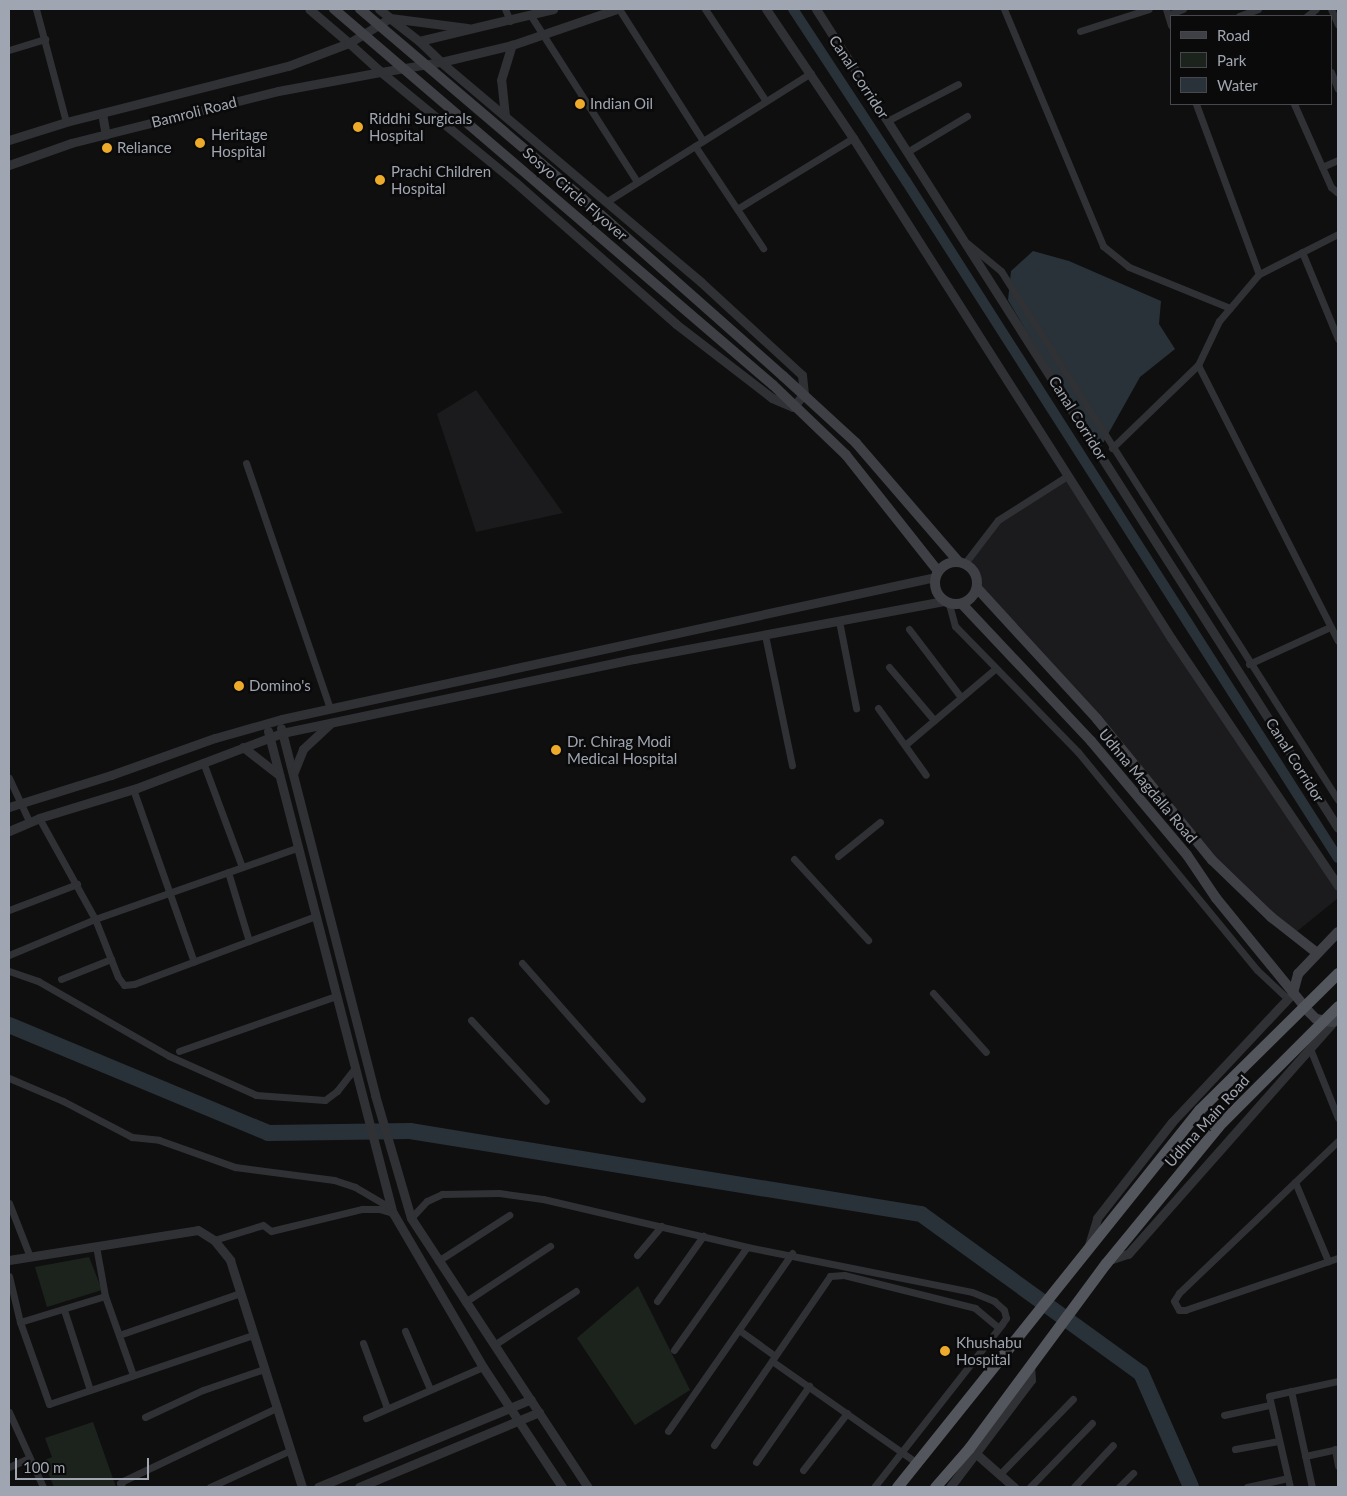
<!DOCTYPE html>
<style>
body{margin:0}
#map{position:relative;width:1347px;height:1496px;overflow:hidden;background:#0f0f10;font-family:Lato,sans-serif}
div>[style]{position:absolute}
[style*='--x']{left:calc(var(--x)*1px);top:calc(var(--y)*1px);width:calc(var(--w)*1px);rotate:calc(var(--a)*1deg)}
.built>*{inset:0;background:#1b1b1d}
.green>*{inset:0;background:#1c231c}
.water>*{inset:0;background:#293238}
.canal>*{height:10px;margin:-5px;padding:0 5px;transform-origin:5px;border-radius:5px;background:#293238}
.river>*{height:16px;margin:-8px;padding:0 8px;transform-origin:8px;border-radius:8px;background:#293238}
.minor>*{height:7px;margin:-3.5px;padding:0 3.5px;transform-origin:3.5px;border-radius:3.5px;background:#303135}
.tertiary>*{height:9px;margin:-4.5px;padding:0 4.5px;transform-origin:4.5px;border-radius:4.5px;background:#303135}
.secondary>*{height:10px;margin:-5px;padding:0 5px;transform-origin:5px;border-radius:5px;background:#3e4045}
.secondary>.ring{margin:-5px;padding:0;box-sizing:content-box;background:none;border:10px solid #3e4045;border-radius:50%}
.trunk>*{height:11px;margin:-5.5px;padding:0 5.5px;transform-origin:5.5px;border-radius:5.5px;background:#54565d}
.secondary-bridge>*{height:10px;margin:-5px;padding:0 5px;transform-origin:5px;border-radius:5px;background:#3e4045}
.trunk-bridge>*{height:11px;margin:-5.5px;padding:0 5.5px;transform-origin:5.5px;border-radius:5.5px;background:#54565d}
.dots>*{width:14px;height:14px;translate:-50% -50%;box-sizing:border-box;border:2px solid #0a0a0b;border-radius:50%}
span{translate:-50% -50%;white-space:nowrap;text-align:center;line-height:1.15;-webkit-text-stroke:5px #0a0a0b;paint-order:stroke}
.street-label{font-size:15px;color:#a0a6b1}
.poi-label{font-size:15px;color:#a0a6b1}
.left{translate:0 -50%;text-align:left}
.frame{position:absolute;inset:0;border:10px solid #a0a6b1;pointer-events:none}
.legend{position:absolute;left:1170px;top:15px;width:162px;height:90px;box-sizing:border-box;background:#0a0a0b;border:1px solid #46484d;margin:0;padding:6px 9px;list-style:none;font-size:15px;color:#a0a6b1}
.legend li{display:flex;align-items:center;gap:10px;height:25px}
.legend b{width:25px;border:1px solid #46484d}
.scale{position:absolute;left:15px;top:1458px;width:134px;height:22px;box-sizing:border-box;border:2px solid #a0a6b1;border-top:0;padding-left:6px;font-size:15px;line-height:18px;white-space:nowrap;color:#a0a6b1;-webkit-text-stroke:4px #0a0a0b;paint-order:stroke}
</style>
<div id="map">
<div class="built">
<div style="clip-path:polygon(476px 390px,563px 513px,476px 532px,437px 414px)"></div>
<div style="clip-path:polygon(1066px 480px,1338px 891px,1338px 898px,1295px 933px,1217px 862px,979px 589px,977px 574px,968px 563px,999px 522px)"></div>
</div>
<div class="green">
<div style="clip-path:polygon(89px 1257px,102px 1290px,47px 1307px,35px 1267px)"></div>
<div style="clip-path:polygon(638px 1286px,690px 1390px,635px 1425px,577px 1338px)"></div>
<div style="clip-path:polygon(93px 1422px,116px 1487px,54px 1487px,43px 1461px,52px 1457px,45px 1438px)"></div>
</div>
<div class="water">
<div style="clip-path:polygon(1033px 251px,1069px 261px,1161px 301px,1159px 324px,1175px 349px,1140px 377px,1098px 452px,1008px 300px,1011px 271px)"></div>
</div>
<div class="canal">
<div style="--x:793;--y:9;--w:206;--a:56.7"></div>
<div style="--x:906;--y:181;--w:803;--a:57.46"></div>
</div>
<div class="river">
<div style="--x:9;--y:1025;--w:281;--a:22.6"></div>
<div style="--x:268;--y:1133;--w:142;--a:-0.8"></div>
<div style="--x:410;--y:1131;--w:518;--a:9.23"></div>
<div style="--x:921;--y:1214;--w:271;--a:35.9"></div>
<div style="--x:1141;--y:1373;--w:124;--a:66.3"></div>
</div>
<div class="minor">
<div style="--x:36;--y:9;--w:117;--a:75.1"></div>
<div style="--x:505;--y:9;--w:13;--a:67"></div>
<div style="--x:619;--y:9;--w:156;--a:57.5"></div>
<div style="--x:705;--y:9;--w:110;--a:56.5"></div>
<div style="--x:1004;--y:9;--w:257;--a:67.3"></div>
<div style="--x:1103;--y:246;--w:33;--a:39"></div>
<div style="--x:1129;--y:267;--w:109;--a:22.1"></div>
<div style="--x:1166;--y:9;--w:17;--a:73"></div>
<div style="--x:1331;--y:9;--w:17;--a:66"></div>
<div style="--x:1168;--y:15;--w:16;--a:-22"></div>
<div style="--x:531;--y:16;--w:197;--a:57.4"></div>
<div style="--x:1239;--y:16;--w:20;--a:-20"></div>
<div style="--x:1307;--y:16;--w:11;--a:-38"></div>
<div style="--x:1080;--y:31;--w:72;--a:-17.7"></div>
<div style="--x:9;--y:50;--w:38;--a:-17"></div>
<div style="--x:1331;--y:72;--w:18;--a:68"></div>
<div style="--x:1196;--y:104;--w:181;--a:69.7"></div>
<div style="--x:1294;--y:104;--w:91;--a:66"></div>
<div style="--x:1331;--y:187;--w:9;--a:41"></div>
<div style="--x:887;--y:121;--w:80;--a:-27.5"></div>
<div style="--x:695;--y:146;--w:123;--a:56.3"></div>
<div style="--x:907;--y:152;--w:70;--a:-31"></div>
<div style="--x:1322;--y:167;--w:17;--a:-24"></div>
<div style="--x:606;--y:202;--w:242;--a:-32.2"></div>
<div style="--x:737;--y:209;--w:136;--a:-31.5"></div>
<div style="--x:1338;--y:234;--w:89;--a:153.1"></div>
<div style="--x:1259;--y:274;--w:62;--a:130.4"></div>
<div style="--x:1219;--y:321;--w:49;--a:115.5"></div>
<div style="--x:1198;--y:365;--w:309;--a:63.1"></div>
<div style="--x:967;--y:243;--w:44;--a:39.5"></div>
<div style="--x:1001;--y:271;--w:627;--a:57.5"></div>
<div style="--x:1302;--y:252;--w:94;--a:67.5"></div>
<div style="--x:1112;--y:448;--w:120;--a:-44"></div>
<div style="--x:246;--y:463;--w:259;--a:71.1"></div>
<div style="--x:965;--y:563;--w:54;--a:-52.5"></div>
<div style="--x:998;--y:520;--w:82;--a:-32.5"></div>
<div style="--x:949;--y:604;--w:23;--a:75"></div>
<div style="--x:955;--y:626;--w:176;--a:45.7"></div>
<div style="--x:1078;--y:752;--w:282;--a:50.6"></div>
<div style="--x:1257;--y:970;--w:42;--a:43.1"></div>
<div style="--x:839;--y:621;--w:89;--a:78.9"></div>
<div style="--x:909;--y:629;--w:84;--a:52.7"></div>
<div style="--x:765;--y:635;--w:133;--a:78.3"></div>
<div style="--x:1249;--y:664;--w:89;--a:-24.6"></div>
<div style="--x:889;--y:667;--w:70;--a:49.7"></div>
<div style="--x:878;--y:708;--w:82;--a:54.4"></div>
<div style="--x:905;--y:745;--w:119;--a:-40.2"></div>
<div style="--x:203;--y:762;--w:112;--a:69.6"></div>
<div style="--x:9;--y:778;--w:47;--a:65.1"></div>
<div style="--x:133;--y:789;--w:183;--a:70.6"></div>
<div style="--x:39;--y:818;--w:115;--a:61"></div>
<div style="--x:95;--y:919;--w:62;--a:68.4"></div>
<div style="--x:118;--y:977;--w:10;--a:53"></div>
<div style="--x:124;--y:985;--w:10;--a:-6"></div>
<div style="--x:134;--y:984;--w:194;--a:-20.5"></div>
<div style="--x:838;--y:856;--w:54;--a:-39"></div>
<div style="--x:794;--y:859;--w:110;--a:47.6"></div>
<div style="--x:228;--y:872;--w:72;--a:73.1"></div>
<div style="--x:9;--y:910;--w:73;--a:-20.9"></div>
<div style="--x:9;--y:955;--w:93;--a:-22.7"></div>
<div style="--x:95;--y:919;--w:214;--a:-19.4"></div>
<div style="--x:522;--y:963;--w:181;--a:48.6"></div>
<div style="--x:9;--y:971;--w:31;--a:19"></div>
<div style="--x:38;--y:981;--w:151;--a:29.8"></div>
<div style="--x:169;--y:1056;--w:95;--a:24.1"></div>
<div style="--x:256;--y:1095;--w:69;--a:4.1"></div>
<div style="--x:325;--y:1100;--w:15;--a:-37"></div>
<div style="--x:337;--y:1091;--w:29;--a:-52"></div>
<div style="--x:61;--y:979;--w:54;--a:-21.8"></div>
<div style="--x:933;--y:993;--w:79;--a:48.1"></div>
<div style="--x:471;--y:1020;--w:110;--a:47.2"></div>
<div style="--x:179;--y:1051;--w:166;--a:-19.3"></div>
<div style="--x:1311;--y:1051;--w:72;--a:68.1"></div>
<div style="--x:9;--y:1078;--w:59;--a:23.1"></div>
<div style="--x:63;--y:1101;--w:78;--a:27.6"></div>
<div style="--x:132;--y:1137;--w:27;--a:6"></div>
<div style="--x:159;--y:1140;--w:81;--a:19.6"></div>
<div style="--x:235;--y:1167;--w:100;--a:7.5"></div>
<div style="--x:334;--y:1180;--w:22;--a:18"></div>
<div style="--x:355;--y:1187;--w:42;--a:30.3"></div>
<div style="--x:1338;--y:1141;--w:220;--a:136.3"></div>
<div style="--x:1179;--y:1293;--w:9;--a:122"></div>
<div style="--x:1174;--y:1301;--w:10;--a:61"></div>
<div style="--x:1179;--y:1310;--w:6;--a:0"></div>
<div style="--x:1185;--y:1310;--w:162;--a:-18.8"></div>
<div style="--x:1295;--y:1182;--w:86;--a:67.3"></div>
<div style="--x:9;--y:1203;--w:58;--a:68.7"></div>
<div style="--x:411;--y:1218;--w:23;--a:-47"></div>
<div style="--x:427;--y:1201;--w:17;--a:-25"></div>
<div style="--x:442;--y:1194;--w:57;--a:-1"></div>
<div style="--x:499;--y:1193;--w:44;--a:7.8"></div>
<div style="--x:543;--y:1199;--w:210;--a:13.2"></div>
<div style="--x:747;--y:1247;--w:229;--a:11.3"></div>
<div style="--x:972;--y:1292;--w:24;--a:22"></div>
<div style="--x:994;--y:1301;--w:13;--a:42"></div>
<div style="--x:1004;--y:1310;--w:8;--a:76"></div>
<div style="--x:1006;--y:1318;--w:7;--a:124"></div>
<div style="--x:1002;--y:1324;--w:207;--a:128.1"></div>
<div style="--x:214;--y:1240;--w:51;--a:-17"></div>
<div style="--x:263;--y:1225;--w:10;--a:37"></div>
<div style="--x:271;--y:1231;--w:94;--a:-13.6"></div>
<div style="--x:362;--y:1209;--w:17;--a:0"></div>
<div style="--x:379;--y:1209;--w:15;--a:16"></div>
<div style="--x:96;--y:1246;--w:51;--a:79.8"></div>
<div style="--x:105;--y:1296;--w:84;--a:70.5"></div>
<div style="--x:637;--y:1255;--w:38;--a:-50"></div>
<div style="--x:438;--y:1261;--w:85;--a:-32.9"></div>
<div style="--x:9;--y:1276;--w:47;--a:76.6"></div>
<div style="--x:20;--y:1322;--w:87;--a:70.5"></div>
<div style="--x:49;--y:1404;--w:215;--a:-18.7"></div>
<div style="--x:657;--y:1301;--w:80;--a:-54.7"></div>
<div style="--x:465;--y:1302;--w:102;--a:-33.4"></div>
<div style="--x:64;--y:1310;--w:84;--a:72"></div>
<div style="--x:20;--y:1322;--w:89;--a:-17"></div>
<div style="--x:739;--y:1330;--w:44;--a:35.8"></div>
<div style="--x:405;--y:1331;--w:63;--a:66.7"></div>
<div style="--x:119;--y:1335;--w:128;--a:-19.1"></div>
<div style="--x:363;--y:1343;--w:69;--a:69.7"></div>
<div style="--x:494;--y:1345;--w:98;--a:-33.4"></div>
<div style="--x:674;--y:1350;--w:126;--a:-54.7"></div>
<div style="--x:772;--y:1361;--w:177;--a:35.1"></div>
<div style="--x:1291;--y:1391;--w:98;--a:77.7"></div>
<div style="--x:9;--y:1412;--w:82;--a:65.6"></div>
<div style="--x:1224;--y:1415;--w:46;--a:-12.5"></div>
<div style="--x:145;--y:1417;--w:64;--a:-25"></div>
<div style="--x:203;--y:1390;--w:65;--a:-19"></div>
<div style="--x:366;--y:1418;--w:128;--a:-23.6"></div>
<div style="--x:668;--y:1431;--w:217;--a:-55.1"></div>
<div style="--x:714;--y:1445;--w:205;--a:-55.5"></div>
<div style="--x:830;--y:1276;--w:14;--a:-4"></div>
<div style="--x:844;--y:1275;--w:135;--a:14.1"></div>
<div style="--x:975;--y:1308;--w:31;--a:40"></div>
<div style="--x:1235;--y:1449;--w:44;--a:-10.5"></div>
<div style="--x:1335;--y:1449;--w:17;--a:80"></div>
<div style="--x:1305;--y:1456;--w:34;--a:-12"></div>
<div style="--x:756;--y:1462;--w:93;--a:-55.1"></div>
<div style="--x:9;--y:1467;--w:22;--a:-24"></div>
<div style="--x:803;--y:1470;--w:72;--a:-52.3"></div>
<div style="--x:999;--y:1475;--w:106;--a:-45.8"></div>
<div style="--x:122;--y:1487;--w:4;--a:-117"></div>
<div style="--x:120;--y:1483;--w:4;--a:-34"></div>
<div style="--x:123;--y:1481;--w:170;--a:-25.5"></div>
<div style="--x:210;--y:1487;--w:87;--a:-24.5"></div>
<div style="--x:1030;--y:1487;--w:89;--a:-45.9"></div>
<div style="--x:1074;--y:1487;--w:57;--a:-47.1"></div>
<div style="--x:1119;--y:1487;--w:20;--a:-45"></div>
<div style="--x:1247;--y:1487;--w:42;--a:-12.4"></div>
<div style="--x:1290;--y:1487;--w:93;--a:-103"></div>
<div style="--x:1269;--y:1396;--w:71;--a:-12.3"></div>
</div>
<div class="tertiary">
<div style="--x:379;--y:9;--w:14;--a:39"></div>
<div style="--x:390;--y:18;--w:78;--a:7.4"></div>
<div style="--x:766;--y:9;--w:156;--a:56"></div>
<div style="--x:853;--y:138;--w:593;--a:57.54"></div>
<div style="--x:1171;--y:638;--w:299;--a:56"></div>
<div style="--x:816;--y:9;--w:971;--a:57.49"></div>
<div style="--x:419;--y:41;--w:138;--a:-13.4"></div>
<div style="--x:102;--y:113;--w:22;--a:80"></div>
<div style="--x:505;--y:116;--w:36;--a:-96"></div>
<div style="--x:501;--y:80;--w:37;--a:-73"></div>
<div style="--x:9;--y:140;--w:60;--a:-17.5"></div>
<div style="--x:66;--y:122;--w:229;--a:-14.2"></div>
<div style="--x:288;--y:66;--w:65;--a:-20.7"></div>
<div style="--x:349;--y:43;--w:52;--a:-139.6"></div>
<div style="--x:9;--y:165;--w:66;--a:-19.5"></div>
<div style="--x:71;--y:143;--w:213;--a:-14.1"></div>
<div style="--x:278;--y:91;--w:105;--a:-10.5"></div>
<div style="--x:381;--y:72;--w:173;--a:39.4"></div>
<div style="--x:515;--y:182;--w:215;--a:41.4"></div>
<div style="--x:676;--y:324;--w:121;--a:37.6"></div>
<div style="--x:772;--y:398;--w:23;--a:23"></div>
<div style="--x:793;--y:407;--w:17;--a:-50"></div>
<div style="--x:804;--y:394;--w:19;--a:-96"></div>
<div style="--x:802;--y:375;--w:137;--a:-137.4"></div>
<div style="--x:701;--y:282;--w:341;--a:-139.8"></div>
<div style="--x:441;--y:62;--w:30;--a:-136"></div>
<div style="--x:419;--y:41;--w:37;--a:-142"></div>
<div style="--x:390;--y:18;--w:48;--a:148.6"></div>
<div style="--x:349;--y:43;--w:43;--a:42.2"></div>
<div style="--x:381;--y:72;--w:61;--a:-9.5"></div>
<div style="--x:441;--y:62;--w:73;--a:-13.5"></div>
<div style="--x:512;--y:45;--w:111;--a:-18.9"></div>
<div style="--x:281;--y:728;--w:379;--a:75.6"></div>
<div style="--x:375;--y:1095;--w:128;--a:73.7"></div>
<div style="--x:411;--y:1218;--w:322;--a:56.7"></div>
<div style="--x:268;--y:731;--w:498;--a:75.5"></div>
<div style="--x:393;--y:1213;--w:178;--a:59.7"></div>
<div style="--x:483;--y:1367;--w:144;--a:56.6"></div>
<div style="--x:243;--y:747;--w:46;--a:37.9"></div>
<div style="--x:293;--y:774;--w:27;--a:-68"></div>
<div style="--x:303;--y:749;--w:37;--a:-43"></div>
<div style="--x:9;--y:807;--w:107;--a:-17.4"></div>
<div style="--x:111;--y:775;--w:110;--a:-19.6"></div>
<div style="--x:215;--y:738;--w:70;--a:-15.8"></div>
<div style="--x:282;--y:719;--w:668;--a:-12.27"></div>
<div style="--x:9;--y:831;--w:33;--a:-23"></div>
<div style="--x:39;--y:818;--w:102;--a:-17"></div>
<div style="--x:137;--y:788;--w:155;--a:-20.8"></div>
<div style="--x:282;--y:733;--w:360;--a:-11.9"></div>
<div style="--x:634;--y:659;--w:314;--a:-10.6"></div>
<div style="--x:1089;--y:1245;--w:28;--a:-73"></div>
<div style="--x:1097;--y:1218;--w:122;--a:-52"></div>
<div style="--x:1172;--y:1122;--w:177;--a:-46.8"></div>
<div style="--x:9;--y:1260;--w:191;--a:-9"></div>
<div style="--x:198;--y:1230;--w:19;--a:32"></div>
<div style="--x:214;--y:1240;--w:26;--a:51"></div>
<div style="--x:230;--y:1260;--w:238;--a:72.4"></div>
<div style="--x:1109;--y:1260;--w:20;--a:-18"></div>
<div style="--x:1128;--y:1254;--w:310;--a:-48.5"></div>
<div style="--x:973;--y:1451;--w:55;--a:41.3"></div>
<div style="--x:318;--y:1487;--w:230;--a:-22.4"></div>
<div style="--x:359;--y:1487;--w:195;--a:-22.6"></div>
<div style="--x:950;--y:1487;--w:134;--a:-52.9"></div>
<div style="--x:1031;--y:1380;--w:13;--a:-94"></div>
</div>
<div class="secondary">
<div style="--x:783;--y:376;--w:99;--a:42.5"></div>
<div style="--x:856;--y:443;--w:156;--a:49.2"></div>
<div style="--x:773;--y:385;--w:101;--a:43.8"></div>
<div style="--x:846;--y:455;--w:148;--a:51.6"></div>
<div class="ring" style="left:935px;top:562px;width:32px;height:32px"></div>
<div style="--x:977;--y:588;--w:178;--a:47.5"></div>
<div style="--x:1097;--y:719;--w:182;--a:50.8"></div>
<div style="--x:1212;--y:860;--w:82;--a:44"></div>
<div style="--x:1271;--y:917;--w:58;--a:38"></div>
<div style="--x:962;--y:604;--w:188;--a:46.7"></div>
<div style="--x:1091;--y:741;--w:149;--a:49.9"></div>
<div style="--x:1187;--y:855;--w:52;--a:56"></div>
<div style="--x:1216;--y:898;--w:147;--a:50.8"></div>
<div style="--x:1309;--y:1012;--w:10;--a:45"></div>
<div style="--x:1316;--y:1019;--w:17;--a:10"></div>
<div style="--x:1333;--y:1022;--w:7;--a:-45"></div>
<div style="--x:1293;--y:993;--w:20;--a:-75"></div>
<div style="--x:1298;--y:974;--w:58;--a:-46.4"></div>
</div>
<div class="trunk">
<div style="--x:897;--y:1487;--w:484;--a:-51.3"></div>
<div style="--x:935;--y:1487;--w:52;--a:-48.9"></div>
<div style="--x:969;--y:1448;--w:230;--a:-53.5"></div>
<div style="--x:1106;--y:1263;--w:183;--a:-50.6"></div>
</div>
<div class="secondary-bridge">
<div style="--x:334;--y:9;--w:578;--a:40.58"></div>
<div style="--x:360;--y:9;--w:293;--a:40.4"></div>
<div style="--x:583;--y:199;--w:267;--a:41.5"></div>
</div>
<div class="trunk-bridge">
<div style="--x:1200;--y:1109;--w:194;--a:-44.6"></div>
<div style="--x:1222;--y:1122;--w:164;--a:-45"></div>
</div>
<div class="dots">
<div style="left:580px;top:104px;background:#edaa2b"></div>
<div style="left:358px;top:127px;background:#edaa2b"></div>
<div style="left:200px;top:143px;background:#edaa2b"></div>
<div style="left:107px;top:148px;background:#edaa2b"></div>
<div style="left:380px;top:180px;background:#edaa2b"></div>
<div style="left:239px;top:686px;background:#edaa2b"></div>
<div style="left:556px;top:750px;background:#edaa2b"></div>
<div style="left:945px;top:1351px;background:#edaa2b"></div>
</div>
<div class="street-label">
<span style="left:859px;top:77px;rotate:57deg">Canal Corridor</span>
<span style="left:194px;top:112px;rotate:-14deg">Bamroli Road</span>
<span style="left:575px;top:194px;rotate:41deg">Sosyo Circle Flyover</span>
<span style="left:1078px;top:418px;rotate:58deg">Canal Corridor</span>
<span style="left:1295px;top:760px;rotate:58deg">Canal Corridor</span>
<span style="left:1148px;top:786px;rotate:50deg">Udhna Magdalla Road</span>
<span style="left:1207px;top:1121px;rotate:-48deg">Udhna Main Road</span>
</div>
<div class="poi-label">
<span class="left" style="left:590px;top:104px">Indian Oil</span>
<span class="left" style="left:369px;top:127px">Riddhi Surgicals<br>Hospital</span>
<span class="left" style="left:211px;top:143px">Heritage<br>Hospital</span>
<span class="left" style="left:117px;top:148px">Reliance</span>
<span class="left" style="left:391px;top:180px">Prachi Children<br>Hospital</span>
<span class="left" style="left:249px;top:686px">Domino's</span>
<span class="left" style="left:567px;top:750px">Dr. Chirag Modi<br>Medical Hospital</span>
<span class="left" style="left:956px;top:1351px">Khushabu<br>Hospital</span>
</div>
<div class="frame"></div>
<ul class="legend">
<li><b style="height:6px;background:#3e4045"></b>Road</li>
<li><b style="height:14px;background:#1c231c"></b>Park</li>
<li><b style="height:14px;background:#293238"></b>Water</li>
</ul>
<div class="scale">100 m</div>
</div>
